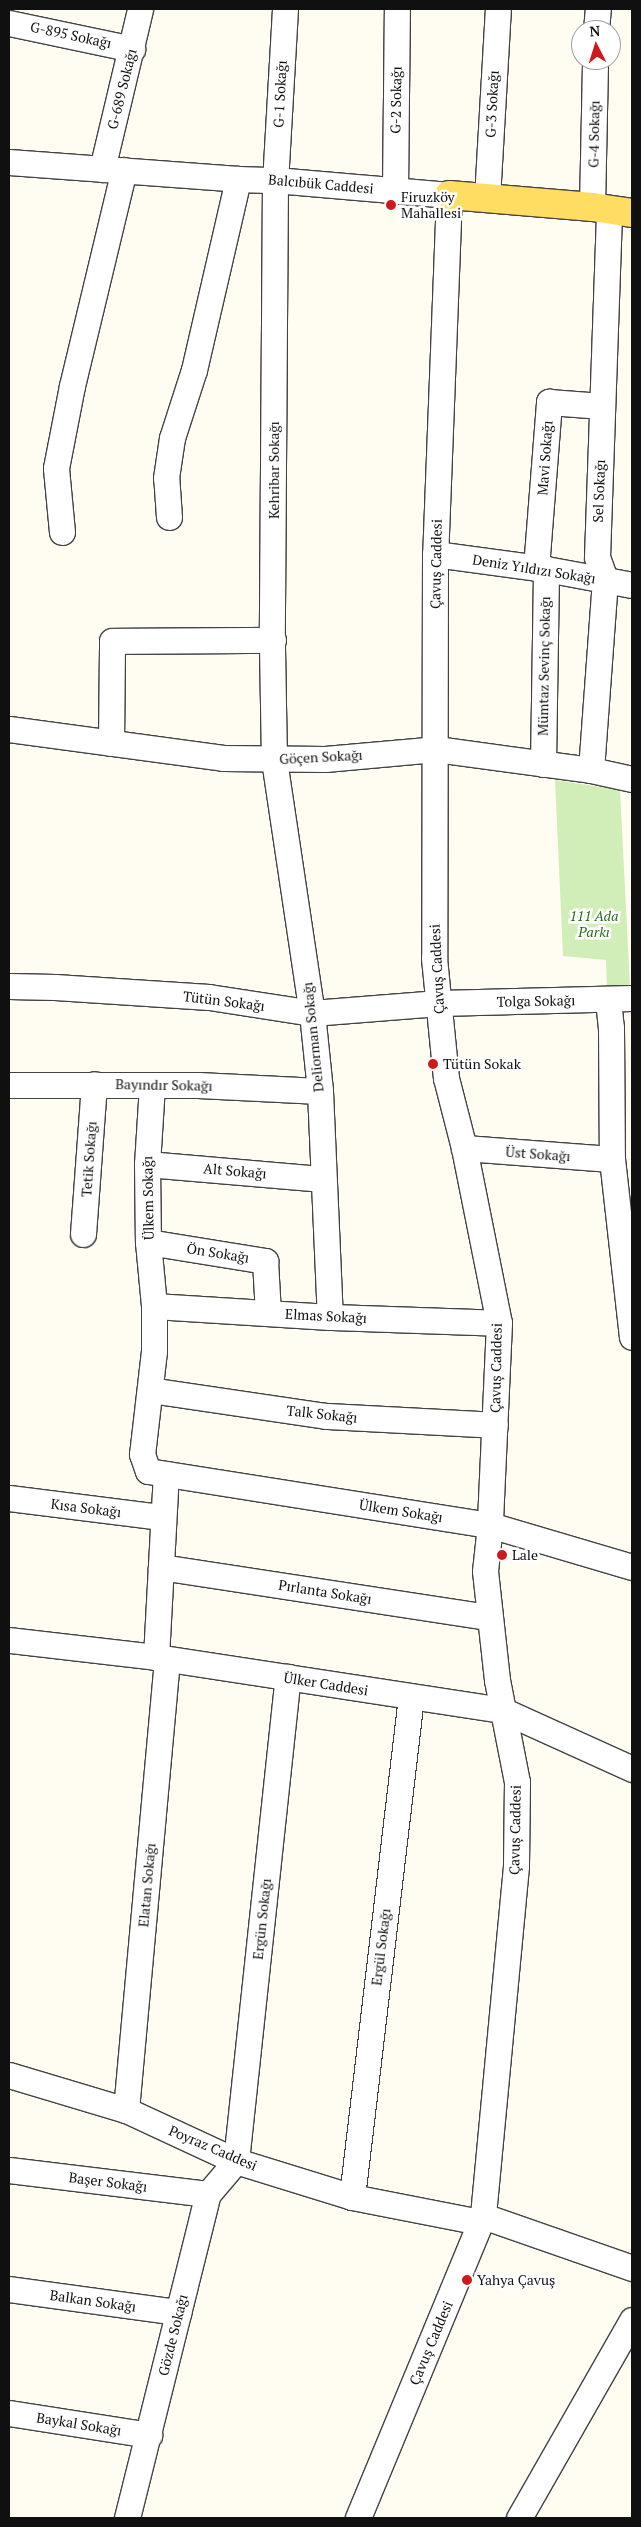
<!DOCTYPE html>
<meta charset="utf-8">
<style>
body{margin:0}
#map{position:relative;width:641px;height:2527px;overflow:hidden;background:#fffdf2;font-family:"PT Serif",serif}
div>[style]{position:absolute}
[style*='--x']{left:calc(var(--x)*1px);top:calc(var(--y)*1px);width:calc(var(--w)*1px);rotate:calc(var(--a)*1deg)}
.green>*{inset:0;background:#d2eeb8}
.roads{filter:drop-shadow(1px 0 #434343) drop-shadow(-1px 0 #434343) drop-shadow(0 1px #434343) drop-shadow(0 -1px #434343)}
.minor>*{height:25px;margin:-12.5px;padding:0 12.5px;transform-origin:12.5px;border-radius:12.5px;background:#fff}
.major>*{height:28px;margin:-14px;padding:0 14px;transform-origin:14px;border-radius:14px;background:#ffdd62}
.dots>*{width:14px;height:14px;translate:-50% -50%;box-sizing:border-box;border:2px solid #fff;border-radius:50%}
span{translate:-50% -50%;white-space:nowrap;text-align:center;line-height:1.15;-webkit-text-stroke:5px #fff;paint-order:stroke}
.street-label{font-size:14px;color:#101010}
.poi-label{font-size:14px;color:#101010}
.left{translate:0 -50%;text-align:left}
.park-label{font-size:14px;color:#296e19;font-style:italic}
.frame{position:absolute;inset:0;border:10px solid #101010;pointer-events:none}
.north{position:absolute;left:571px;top:20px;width:50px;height:50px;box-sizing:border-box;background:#fff;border:1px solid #9f9f9f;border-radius:50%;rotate:355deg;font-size:14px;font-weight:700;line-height:20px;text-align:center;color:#101010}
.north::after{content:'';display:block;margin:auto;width:18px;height:22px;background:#cc1b1f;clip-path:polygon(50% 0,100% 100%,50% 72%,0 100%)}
</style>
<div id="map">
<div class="green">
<div style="clip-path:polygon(555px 780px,620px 790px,630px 986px,607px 988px,606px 960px,563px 956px)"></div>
</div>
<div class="roads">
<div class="minor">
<div style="--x:285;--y:9;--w:171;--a:93.3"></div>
<div style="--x:275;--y:180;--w:467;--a:90.4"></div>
<div style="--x:272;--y:647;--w:113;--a:89"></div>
<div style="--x:274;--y:760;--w:256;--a:81.5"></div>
<div style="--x:312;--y:1013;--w:78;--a:84.1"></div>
<div style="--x:320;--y:1091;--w:226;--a:87.5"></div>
<div style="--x:9;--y:23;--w:126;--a:11.9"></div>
<div style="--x:596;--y:30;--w:21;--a:-85"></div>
<div style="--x:9;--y:162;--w:230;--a:4.2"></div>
<div style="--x:238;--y:179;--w:37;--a:2"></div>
<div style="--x:275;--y:180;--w:175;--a:4.9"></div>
<div style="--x:449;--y:195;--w:359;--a:92.2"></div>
<div style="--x:435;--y:554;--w:404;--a:90.1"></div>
<div style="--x:434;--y:958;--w:121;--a:84.3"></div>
<div style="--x:446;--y:1078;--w:72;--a:75.6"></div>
<div style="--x:464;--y:1148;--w:178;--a:78.7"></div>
<div style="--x:499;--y:1323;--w:202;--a:92.6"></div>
<div style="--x:490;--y:1525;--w:46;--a:96.2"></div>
<div style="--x:485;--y:1571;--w:110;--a:83.7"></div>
<div style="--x:497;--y:1680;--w:104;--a:78.9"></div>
<div style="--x:517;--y:1782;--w:84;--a:90.7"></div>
<div style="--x:516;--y:1866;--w:352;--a:95.4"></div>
<div style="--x:483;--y:2216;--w:327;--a:112.5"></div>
<div style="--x:102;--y:169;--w:164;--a:-76.6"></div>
<div style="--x:395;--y:191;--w:182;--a:-89.4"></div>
<div style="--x:487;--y:198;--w:189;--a:-86.7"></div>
<div style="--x:592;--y:207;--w:147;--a:-88.8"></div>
<div style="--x:169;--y:517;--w:39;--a:-94"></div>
<div style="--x:166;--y:478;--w:40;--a:-81.5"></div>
<div style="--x:172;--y:438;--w:71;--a:-72.1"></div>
<div style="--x:194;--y:370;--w:196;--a:-77"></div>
<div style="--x:62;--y:532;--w:64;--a:-95.4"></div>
<div style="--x:56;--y:468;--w:84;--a:-79"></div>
<div style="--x:72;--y:386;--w:222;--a:-76.5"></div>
<div style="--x:435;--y:554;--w:112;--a:7.7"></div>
<div style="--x:546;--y:569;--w:87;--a:10.5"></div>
<div style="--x:536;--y:568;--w:167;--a:-85.5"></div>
<div style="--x:549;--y:402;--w:53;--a:4.3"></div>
<div style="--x:9;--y:729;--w:216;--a:7.7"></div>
<div style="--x:223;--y:758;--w:102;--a:0.6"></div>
<div style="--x:325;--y:759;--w:111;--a:-5.1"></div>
<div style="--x:436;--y:749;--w:156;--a:7.7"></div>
<div style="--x:591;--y:770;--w:42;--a:12.4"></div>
<div style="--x:111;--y:743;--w:102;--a:-89.4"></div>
<div style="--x:112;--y:641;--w:161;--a:-0.4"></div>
<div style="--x:543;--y:764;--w:195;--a:-89.1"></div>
<div style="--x:591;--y:770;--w:192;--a:-85.8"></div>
<div style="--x:605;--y:579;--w:23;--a:-110"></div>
<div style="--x:597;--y:557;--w:347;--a:-88"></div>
<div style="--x:9;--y:986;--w:46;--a:1.2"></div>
<div style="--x:55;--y:987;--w:154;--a:3.7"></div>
<div style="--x:209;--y:997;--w:104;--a:8.8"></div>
<div style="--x:312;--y:1013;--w:127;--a:-4.5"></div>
<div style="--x:439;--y:1003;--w:193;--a:-1.5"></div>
<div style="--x:608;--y:1000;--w:28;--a:84"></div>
<div style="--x:611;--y:1028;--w:131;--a:89.6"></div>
<div style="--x:612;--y:1159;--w:179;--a:83.6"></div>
<div style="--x:9;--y:1085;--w:189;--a:0"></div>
<div style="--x:198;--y:1085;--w:122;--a:2.8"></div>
<div style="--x:152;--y:1085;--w:79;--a:93.6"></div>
<div style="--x:147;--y:1164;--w:78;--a:89.3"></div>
<div style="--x:148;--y:1242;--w:64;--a:84.6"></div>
<div style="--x:154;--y:1306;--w:45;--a:90"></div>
<div style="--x:154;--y:1351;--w:104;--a:96.6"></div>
<div style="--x:142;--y:1454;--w:18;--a:71"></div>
<div style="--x:148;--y:1471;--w:346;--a:9"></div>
<div style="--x:490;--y:1525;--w:148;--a:16.5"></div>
<div style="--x:464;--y:1148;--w:148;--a:4.3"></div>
<div style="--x:147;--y:1164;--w:177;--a:4.9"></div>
<div style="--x:83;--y:1234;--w:150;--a:-85.8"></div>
<div style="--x:148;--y:1242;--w:119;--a:9.2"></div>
<div style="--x:265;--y:1261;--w:52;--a:86.7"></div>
<div style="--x:154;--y:1306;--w:176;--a:3.6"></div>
<div style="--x:330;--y:1317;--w:169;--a:2"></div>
<div style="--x:150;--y:1390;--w:178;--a:8.4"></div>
<div style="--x:326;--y:1416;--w:169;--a:3"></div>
<div style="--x:9;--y:1498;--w:154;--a:7.1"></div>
<div style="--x:161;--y:1567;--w:332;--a:8.7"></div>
<div style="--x:9;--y:1640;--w:148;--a:6.6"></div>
<div style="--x:156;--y:1657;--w:350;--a:8.7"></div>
<div style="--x:502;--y:1710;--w:143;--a:24.4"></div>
<div style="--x:156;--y:1657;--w:183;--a:-86.9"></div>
<div style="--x:9;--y:2075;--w:122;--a:16.7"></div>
<div style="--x:126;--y:2110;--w:121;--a:24.9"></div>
<div style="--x:236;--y:2161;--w:121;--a:17.2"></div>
<div style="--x:352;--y:2197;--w:129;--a:11.1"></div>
<div style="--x:126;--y:2110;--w:452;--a:-84.8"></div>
<div style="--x:9;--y:2170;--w:200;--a:6.9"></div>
<div style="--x:352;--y:2197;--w:503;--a:-83.27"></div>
<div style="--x:483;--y:2216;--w:158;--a:19.2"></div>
<div style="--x:9;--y:2289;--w:171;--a:7.8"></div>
<div style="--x:9;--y:2413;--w:142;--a:8.9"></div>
<div style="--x:127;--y:2518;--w:334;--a:-76"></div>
<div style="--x:208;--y:2194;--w:43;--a:-49.7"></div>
<div style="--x:236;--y:2161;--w:487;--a:-83.9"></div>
<div style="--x:519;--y:2518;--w:228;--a:-60.3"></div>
</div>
<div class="major">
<div style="--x:449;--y:195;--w:144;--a:4.8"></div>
<div style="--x:592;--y:207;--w:40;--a:8.5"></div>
</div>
</div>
<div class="dots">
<div style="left:391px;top:205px;background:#cc1b1f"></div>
<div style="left:433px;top:1064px;background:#cc1b1f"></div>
<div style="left:502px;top:1555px;background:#cc1b1f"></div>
<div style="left:467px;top:2280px;background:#cc1b1f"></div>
</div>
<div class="street-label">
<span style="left:71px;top:35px;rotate:12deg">G-895 Sokağı</span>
<span style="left:122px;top:89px;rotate:-76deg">G-689 Sokağı</span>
<span style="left:280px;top:94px;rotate:-87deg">G-1 Sokağı</span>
<span style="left:396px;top:100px;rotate:-89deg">G-2 Sokağı</span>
<span style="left:492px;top:104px;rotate:-87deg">G-3 Sokağı</span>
<span style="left:594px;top:134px;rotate:-89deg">G-4 Sokağı</span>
<span style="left:321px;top:184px;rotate:5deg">Balcıbük Caddesi</span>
<span style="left:545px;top:458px;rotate:-86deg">Mavi Sokağı</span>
<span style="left:274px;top:470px;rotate:-90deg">Kehribar Sokağı</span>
<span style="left:599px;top:491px;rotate:-88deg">Sel Sokağı</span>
<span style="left:436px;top:564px;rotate:-89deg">Çavuş Caddesi</span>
<span style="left:534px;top:569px;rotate:9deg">Deniz Yıldızı Sokağı</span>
<span style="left:544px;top:666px;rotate:-89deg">Mümtaz Sevinç Sokağı</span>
<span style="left:321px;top:757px;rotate:-3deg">Göçen Sokağı</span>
<span style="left:437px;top:969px;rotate:-93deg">Çavuş Caddesi</span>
<span style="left:224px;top:1001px;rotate:7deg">Tütün Sokağı</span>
<span style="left:536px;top:1001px;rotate:-1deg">Tolga Sokağı</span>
<span style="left:313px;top:1037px;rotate:-96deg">Deliorman Sokağı</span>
<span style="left:164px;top:1085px;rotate:1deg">Bayındır Sokağı</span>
<span style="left:538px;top:1154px;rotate:4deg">Üst Sokağı</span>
<span style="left:89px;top:1159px;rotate:-86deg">Tetik Sokağı</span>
<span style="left:235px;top:1171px;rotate:5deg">Alt Sokağı</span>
<span style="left:148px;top:1198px;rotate:-91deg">Ülkem Sokağı</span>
<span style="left:218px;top:1253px;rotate:9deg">Ön Sokağı</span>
<span style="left:326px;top:1316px;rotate:3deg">Elmas Sokağı</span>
<span style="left:496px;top:1368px;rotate:-89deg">Çavuş Caddesi</span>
<span style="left:322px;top:1414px;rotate:6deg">Talk Sokağı</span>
<span style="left:86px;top:1508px;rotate:7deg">Kısa Sokağı</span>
<span style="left:401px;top:1511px;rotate:9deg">Ülkem Sokağı</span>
<span style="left:325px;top:1592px;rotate:9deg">Pırlanta Sokağı</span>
<span style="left:326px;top:1684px;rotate:9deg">Ülker Caddesi</span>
<span style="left:515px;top:1830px;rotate:-89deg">Çavuş Caddesi</span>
<span style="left:147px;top:1885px;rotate:-85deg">Elatan Sokağı</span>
<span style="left:262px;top:1919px;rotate:-84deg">Ergün Sokağı</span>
<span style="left:381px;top:1947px;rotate:-83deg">Ergül Sokağı</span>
<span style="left:213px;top:2148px;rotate:23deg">Poyraz Caddesi</span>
<span style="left:108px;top:2182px;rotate:7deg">Başer Sokağı</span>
<span style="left:93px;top:2301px;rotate:8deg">Balkan Sokağı</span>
<span style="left:173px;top:2335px;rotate:-76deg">Gözde Sokağı</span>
<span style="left:431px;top:2343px;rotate:-67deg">Çavuş Caddesi</span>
<span style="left:79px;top:2424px;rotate:9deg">Baykal Sokağı</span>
</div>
<div class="poi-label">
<span class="left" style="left:401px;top:205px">Firuzköy<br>Mahallesi</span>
<span class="left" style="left:443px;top:1064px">Tütün Sokak</span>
<span class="left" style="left:512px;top:1555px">Lale</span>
<span class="left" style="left:477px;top:2280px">Yahya Çavuş</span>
</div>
<div class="park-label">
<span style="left:594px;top:924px">111 Ada<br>Parkı</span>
</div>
<div class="frame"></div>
<div class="north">N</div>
</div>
